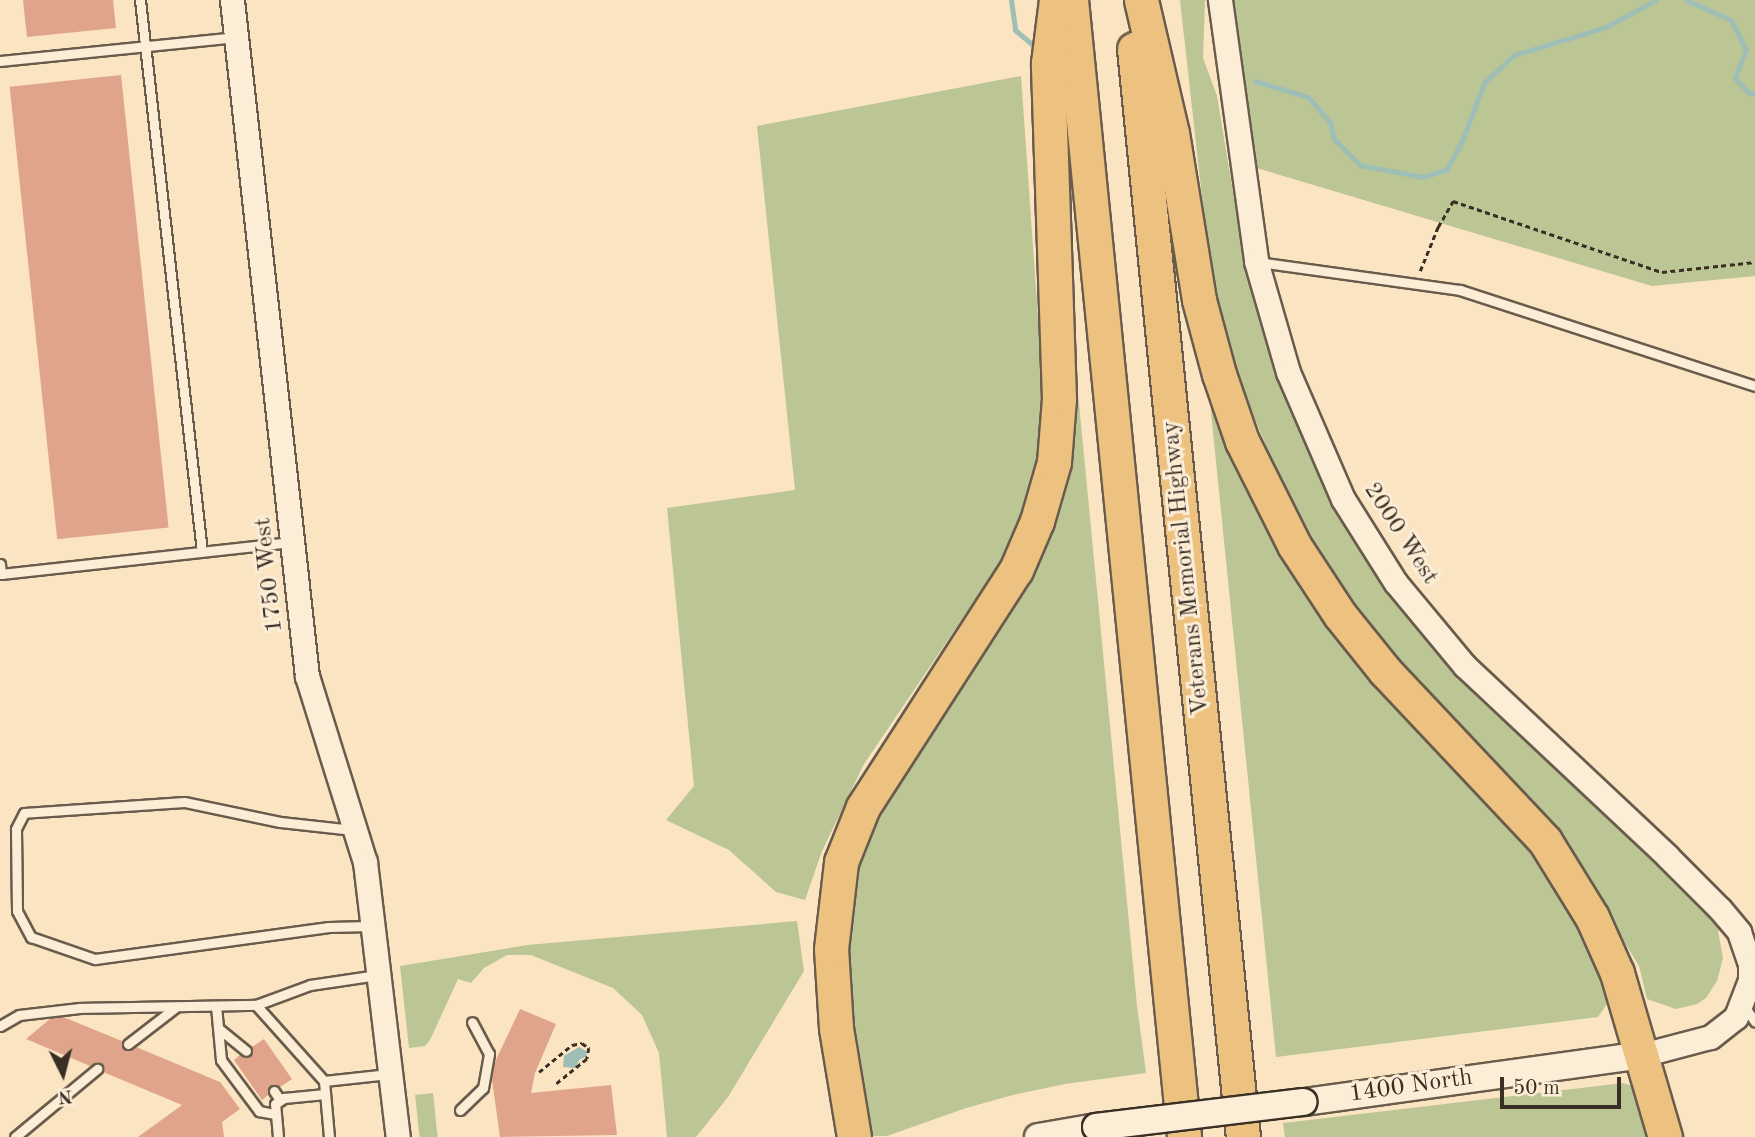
<!DOCTYPE html>
<style>
body{margin:0}
#map{position:relative;width:1755px;height:1137px;overflow:hidden;background:#fae4c1;font-family:"Old Standard TT",serif}
div>[style]{position:absolute}
[style*='--x']{left:calc(var(--x)*1px);top:calc(var(--y)*1px);width:calc(var(--w)*1px);rotate:calc(var(--a)*1deg)}
.green>*{inset:0;background:#bcc594;transform-origin:0 0}
.water>*{inset:0;background:#9ebeb6}
.stream>*{height:5px;margin:-2.5px;padding:0 2.5px;transform-origin:2.5px;border-radius:2.5px;background:#9ebeb6}
.building>*{inset:0;background:#dfa489;transform-origin:0 0}
.path>*{height:2.5px;margin-top:-1.25px;transform-origin:0;background:repeating-linear-gradient(90deg,#392f25 0 5px,transparent 0 8.5px)}
.roads{filter:drop-shadow(2px 0 #695c4c) drop-shadow(-2px 0 #695c4c) drop-shadow(0 2px #695c4c) drop-shadow(0 -2px #695c4c)}
.service>*{height:9px;margin:-4.5px;padding:0 4.5px;transform-origin:4.5px;border-radius:4.5px;background:#fcedd7}
.tertiary>*{height:23px;margin:-11.5px;padding:0 11.5px;transform-origin:11.5px;border-radius:11.5px;background:#fcedd7}
.secondary>*{height:26px;margin:-13px;padding:0 13px;transform-origin:13px;border-radius:13px;background:#fcedd7}
.motorway>*{height:33px;margin:-16.5px;padding:0 16.5px;transform-origin:16.5px;border-radius:16.5px;background:#edc280}
.bridges{filter:drop-shadow(2px 0 #392f25) drop-shadow(-2px 0 #392f25) drop-shadow(0 2px #392f25) drop-shadow(0 -2px #392f25)}
.secondary-bridge>*{height:26px;margin:-13px;padding:0 13px;transform-origin:13px;border-radius:13px;background:#fcedd7}
span{translate:-50% -50%;white-space:nowrap;text-align:center;line-height:1.15;-webkit-text-stroke:6px #fcedd7;paint-order:stroke}
.street-label{font-size:24px;color:#392f25}
.north{position:absolute;left:28px;top:1039px;width:70px;height:70px;-webkit-text-stroke:5px #fcedd7;paint-order:stroke;rotate:174deg;font-size:19px;font-weight:700;line-height:28px;text-align:center;color:#392f25}
.north::after{content:'';display:block;margin:auto;width:24px;height:32px;background:#392f25;clip-path:polygon(50% 0,100% 100%,50% 72%,0 100%)}
.scale{position:absolute;left:1500px;top:1077px;width:121px;height:32px;box-sizing:border-box;border:4px solid #392f25;border-top:0;padding-left:9px;font-size:21px;line-height:24px;white-space:nowrap;color:#392f25;-webkit-text-stroke:5px #fcedd7;paint-order:stroke}
</style>
<div id="map">
<div class="green">
<div style="clip-path:polygon(1180px 0,1205px 0,1203px 58px,1217px 96px,1240px 235px,1278px 377px,1380px 573px,1723px 928px,1718px 931px,1723px 958px,1717px 981px,1706px 998px,1697px 1004px,1676px 1009px,1647px 999px,1639px 966px,1556px 830px,1531px 798px,1398px 663px,1333px 574px,1294px 513px,1251px 410px,1239px 391px,1212px 287px)"></div>
<div style="clip-path:polygon(1220px 0,1755px 0,1755px 276px,1652px 286px,1240px 163px)"></div>
<div style="clip-path:polygon(1021px 76px,1044px 403px,1037px 462px,1023px 514px,1002px 560px,864px 764px,822px 851px,805px 900px,776px 892px,729px 850px,666px 820px,694px 786px,667px 508px,795px 490px,757px 126px)"></div>
<div style="clip-path:polygon(1073px 341px,1137px 1006px,1146px 1073px,1065px 1084px,1013px 1095px,966px 1108px,887px 1136px,871px 1136px,865px 1121px,845px 979px,846px 902px,870px 820px,992px 630px)"></div>
<div style="clip-path:polygon(1208px 382px,1244px 464px,1549px 859px,1611px 998px,1598px 1017px,1276px 1057px)"></div>
<div style="clip-path:polygon(797px 921px,804px 971px,728px 1097px,696px 1137px,667px 1137px,659px 1053px,642px 1015px,613px 988px,531px 955px,507px 955px,484px 968px,471px 983px,458px 979px,430px 1040px,425px 1046px,409px 1048px,400px 966px,528px 945px)"></div>
<div style="clip-path:polygon(1623px 1083px,1635px 1087px,1651px 1137px,1285px 1137px,1283px 1123px)"></div>
<div style="left:433px;top:1093px;width:44px;height:18px;rotate:84deg"></div>
</div>
<div class="water">
<div style="clip-path:polygon(579px 1047px,586px 1051px,587px 1056px,579px 1060px,576px 1068px,563px 1067px,564px 1056px)"></div>
</div>
<div class="stream">
<div style="--x:1011;--y:0;--w:30;--a:82"></div>
<div style="--x:1015;--y:30;--w:30;--a:40"></div>
<div style="--x:1686;--y:0;--w:49;--a:24"></div>
<div style="--x:1731;--y:20;--w:33;--a:63"></div>
<div style="--x:1746;--y:49;--w:31;--a:111"></div>
<div style="--x:1735;--y:78;--w:21;--a:47"></div>
<div style="--x:1749;--y:93;--w:6;--a:0"></div>
<div style="--x:1255;--y:81;--w:55;--a:16.8"></div>
<div style="--x:1308;--y:97;--w:33;--a:49"></div>
<div style="--x:1330;--y:122;--w:17;--a:77"></div>
<div style="--x:1334;--y:139;--w:37;--a:45"></div>
<div style="--x:1360;--y:165;--w:64;--a:10.8"></div>
<div style="--x:1423;--y:177;--w:25;--a:-18"></div>
<div style="--x:1447;--y:169;--w:32;--a:-62"></div>
<div style="--x:1462;--y:141;--w:62;--a:-69.2"></div>
<div style="--x:1484;--y:83;--w:41;--a:-43"></div>
<div style="--x:1514;--y:55;--w:96;--a:-16.9"></div>
<div style="--x:1606;--y:27;--w:57;--a:-28.4"></div>
</div>
<div class="building">
<div style="clip-path:polygon(23px 0,113px 0,116px 28px,27px 37px)"></div>
<div style="left:121px;top:75px;width:455px;height:112px;rotate:84deg"></div>
<div style="clip-path:polygon(520px 1009px,556px 1024px,535px 1073px,531px 1093px,611px 1085px,617px 1135px,500px 1137px,492px 1080px,494px 1064px)"></div>
<div style="clip-path:polygon(63px 1017px,122px 1041px,125px 1050px,136px 1047px,220px 1082px,240px 1109px,222px 1122px,224px 1137px,138px 1137px,182px 1105px,103px 1072px,100px 1063px,90px 1066px,26px 1039px,51px 1018px)"></div>
<div style="clip-path:polygon(264px 1039px,292px 1079px,280px 1087px,270px 1086px,268px 1095px,262px 1100px,234px 1060px,240px 1055px,249px 1057px,252px 1047px)"></div>
</div>
<div class="path">
<div style="--x:1420;--y:271;--w:48;--a:-67.8"></div>
<div style="--x:1438;--y:227;--w:30;--a:-60"></div>
<div style="--x:1453;--y:201;--w:221;--a:18.8"></div>
<div style="--x:1662;--y:272;--w:94;--a:-6.1"></div>
<div style="--x:539;--y:1072;--w:43;--a:-39.3"></div>
<div style="--x:572;--y:1045;--w:10;--a:-11"></div>
<div style="--x:582;--y:1043;--w:9;--a:36"></div>
<div style="--x:589;--y:1048;--w:11;--a:100"></div>
<div style="--x:587;--y:1059;--w:41;--a:140.9"></div>
</div>
<div class="roads">
<div class="service">
<div style="--x:140;--y:0;--w:555;--a:83.59"></div>
<div style="--x:0;--y:61;--w:236;--a:-5.8"></div>
<div style="--x:1258;--y:262;--w:204;--a:7.9"></div>
<div style="--x:1460;--y:290;--w:310;--a:18"></div>
<div style="--x:0;--y:564;--w:10;--a:84"></div>
<div style="--x:1;--y:574;--w:292;--a:-6.3"></div>
<div style="--x:353;--y:830;--w:73;--a:-173.7"></div>
<div style="--x:280;--y:822;--w:98;--a:-168.2"></div>
<div style="--x:184;--y:802;--w:160;--a:176.1"></div>
<div style="--x:24;--y:813;--w:18;--a:117"></div>
<div style="--x:16;--y:829;--w:82;--a:89.3"></div>
<div style="--x:17;--y:911;--w:30;--a:62"></div>
<div style="--x:31;--y:937;--w:68;--a:19"></div>
<div style="--x:95;--y:959;--w:236;--a:-7.8"></div>
<div style="--x:329;--y:927;--w:41;--a:-1.4"></div>
<div style="--x:256;--y:1005;--w:58;--a:-20.3"></div>
<div style="--x:310;--y:985;--w:68;--a:-8.5"></div>
<div style="--x:216;--y:1006;--w:54;--a:84.7"></div>
<div style="--x:221;--y:1060;--w:64;--a:53.3"></div>
<div style="--x:259;--y:1111;--w:15;--a:11"></div>
<div style="--x:1744;--y:1006;--w:19;--a:55"></div>
<div style="--x:0;--y:1026;--w:22;--a:-30"></div>
<div style="--x:19;--y:1015;--w:61;--a:-6.5"></div>
<div style="--x:80;--y:1008;--w:176;--a:-1"></div>
<div style="--x:256;--y:1005;--w:102;--a:48.2"></div>
<div style="--x:324;--y:1081;--w:65;--a:-6.1"></div>
<div style="--x:218;--y:1028;--w:36;--a:39"></div>
<div style="--x:128;--y:1044;--w:61;--a:-37.6"></div>
<div style="--x:324;--y:1081;--w:56;--a:84.9"></div>
<div style="--x:274;--y:1091;--w:11;--a:56"></div>
<div style="--x:460;--y:1110;--w:32;--a:-44"></div>
<div style="--x:483;--y:1088;--w:35;--a:-80"></div>
<div style="--x:489;--y:1054;--w:36;--a:-118"></div>
<div style="--x:15;--y:1137;--w:107;--a:-39.7"></div>
<div style="--x:278;--y:1137;--w:33;--a:-95"></div>
<div style="--x:275;--y:1104;--w:11;--a:-34"></div>
<div style="--x:284;--y:1098;--w:41;--a:-5.6"></div>
</div>
<div class="tertiary">
<div style="--x:232;--y:0;--w:680;--a:83.67"></div>
<div style="--x:307;--y:676;--w:195;--a:72.7"></div>
<div style="--x:365;--y:862;--w:277;--a:83.2"></div>
<div style="--x:1220;--y:0;--w:263;--a:82.1"></div>
<div style="--x:1256;--y:261;--w:116;--a:73.9"></div>
<div style="--x:1288;--y:372;--w:138;--a:66.6"></div>
<div style="--x:1343;--y:499;--w:99;--a:57.8"></div>
<div style="--x:1396;--y:583;--w:108;--a:50.3"></div>
<div style="--x:1465;--y:666;--w:277;--a:43.2"></div>
<div style="--x:1667;--y:856;--w:75;--a:45"></div>
<div style="--x:1720;--y:909;--w:30;--a:50"></div>
<div style="--x:1739;--y:932;--w:34;--a:71"></div>
<div style="--x:1750;--y:964;--w:16;--a:90"></div>
<div style="--x:1750;--y:980;--w:40;--a:111"></div>
<div style="--x:1736;--y:1017;--w:33;--a:142"></div>
<div style="--x:1710;--y:1037;--w:70;--a:165.2"></div>
</div>
<div class="secondary">
<div style="--x:1304;--y:1102;--w:341;--a:-7.9"></div>
<div style="--x:1038;--y:1137;--w:59;--a:-9.8"></div>
</div>
<div class="motorway">
<div style="--x:1071;--y:0;--w:1143;--a:84.32"></div>
<div style="--x:1141;--y:0;--w:137;--a:76.9"></div>
<div style="--x:1172;--y:133;--w:169;--a:80.8"></div>
<div style="--x:1199;--y:300;--w:77;--a:74.9"></div>
<div style="--x:1219;--y:374;--w:71;--a:71.1"></div>
<div style="--x:1242;--y:441;--w:116;--a:63.4"></div>
<div style="--x:1294;--y:545;--w:84;--a:56.7"></div>
<div style="--x:1340;--y:615;--w:72;--a:51.2"></div>
<div style="--x:1385;--y:671;--w:233;--a:46.7"></div>
<div style="--x:1545;--y:841;--w:89;--a:58.3"></div>
<div style="--x:1592;--y:917;--w:61;--a:65.9"></div>
<div style="--x:1617;--y:973;--w:171;--a:73.7"></div>
<div style="--x:1134;--y:49;--w:1093;--a:84.28"></div>
<div style="--x:854;--y:1137;--w:110;--a:-99.4"></div>
<div style="--x:836;--y:1028;--w:79;--a:-93.6"></div>
<div style="--x:831;--y:949;--w:88;--a:-83.4"></div>
<div style="--x:841;--y:862;--w:59;--a:-68.2"></div>
<div style="--x:863;--y:807;--w:282;--a:-57.2"></div>
<div style="--x:1016;--y:570;--w:53;--a:-66.8"></div>
<div style="--x:1037;--y:521;--w:61;--a:-73.9"></div>
<div style="--x:1054;--y:462;--w:63;--a:-85.5"></div>
<div style="--x:1059;--y:399;--w:336;--a:-91.9"></div>
<div style="--x:1048;--y:63;--w:64;--a:-82.8"></div>
</div>
</div>
<div class="bridges">
<div class="secondary-bridge">
<div style="--x:1096;--y:1127;--w:209;--a:-6.9"></div>
</div>
</div>
<div class="street-label">
<span style="left:1400px;top:534px;rotate:57deg">2000 West</span>
<span style="left:1187px;top:568px;rotate:-96deg">Veterans Memorial Highway</span>
<span style="left:270px;top:575px;rotate:-96deg">1750 West</span>
<span style="left:1411px;top:1087px;rotate:-8deg">1400 North</span>
</div>
<div class="north">N</div>
<div class="scale">50 m</div>
</div>
